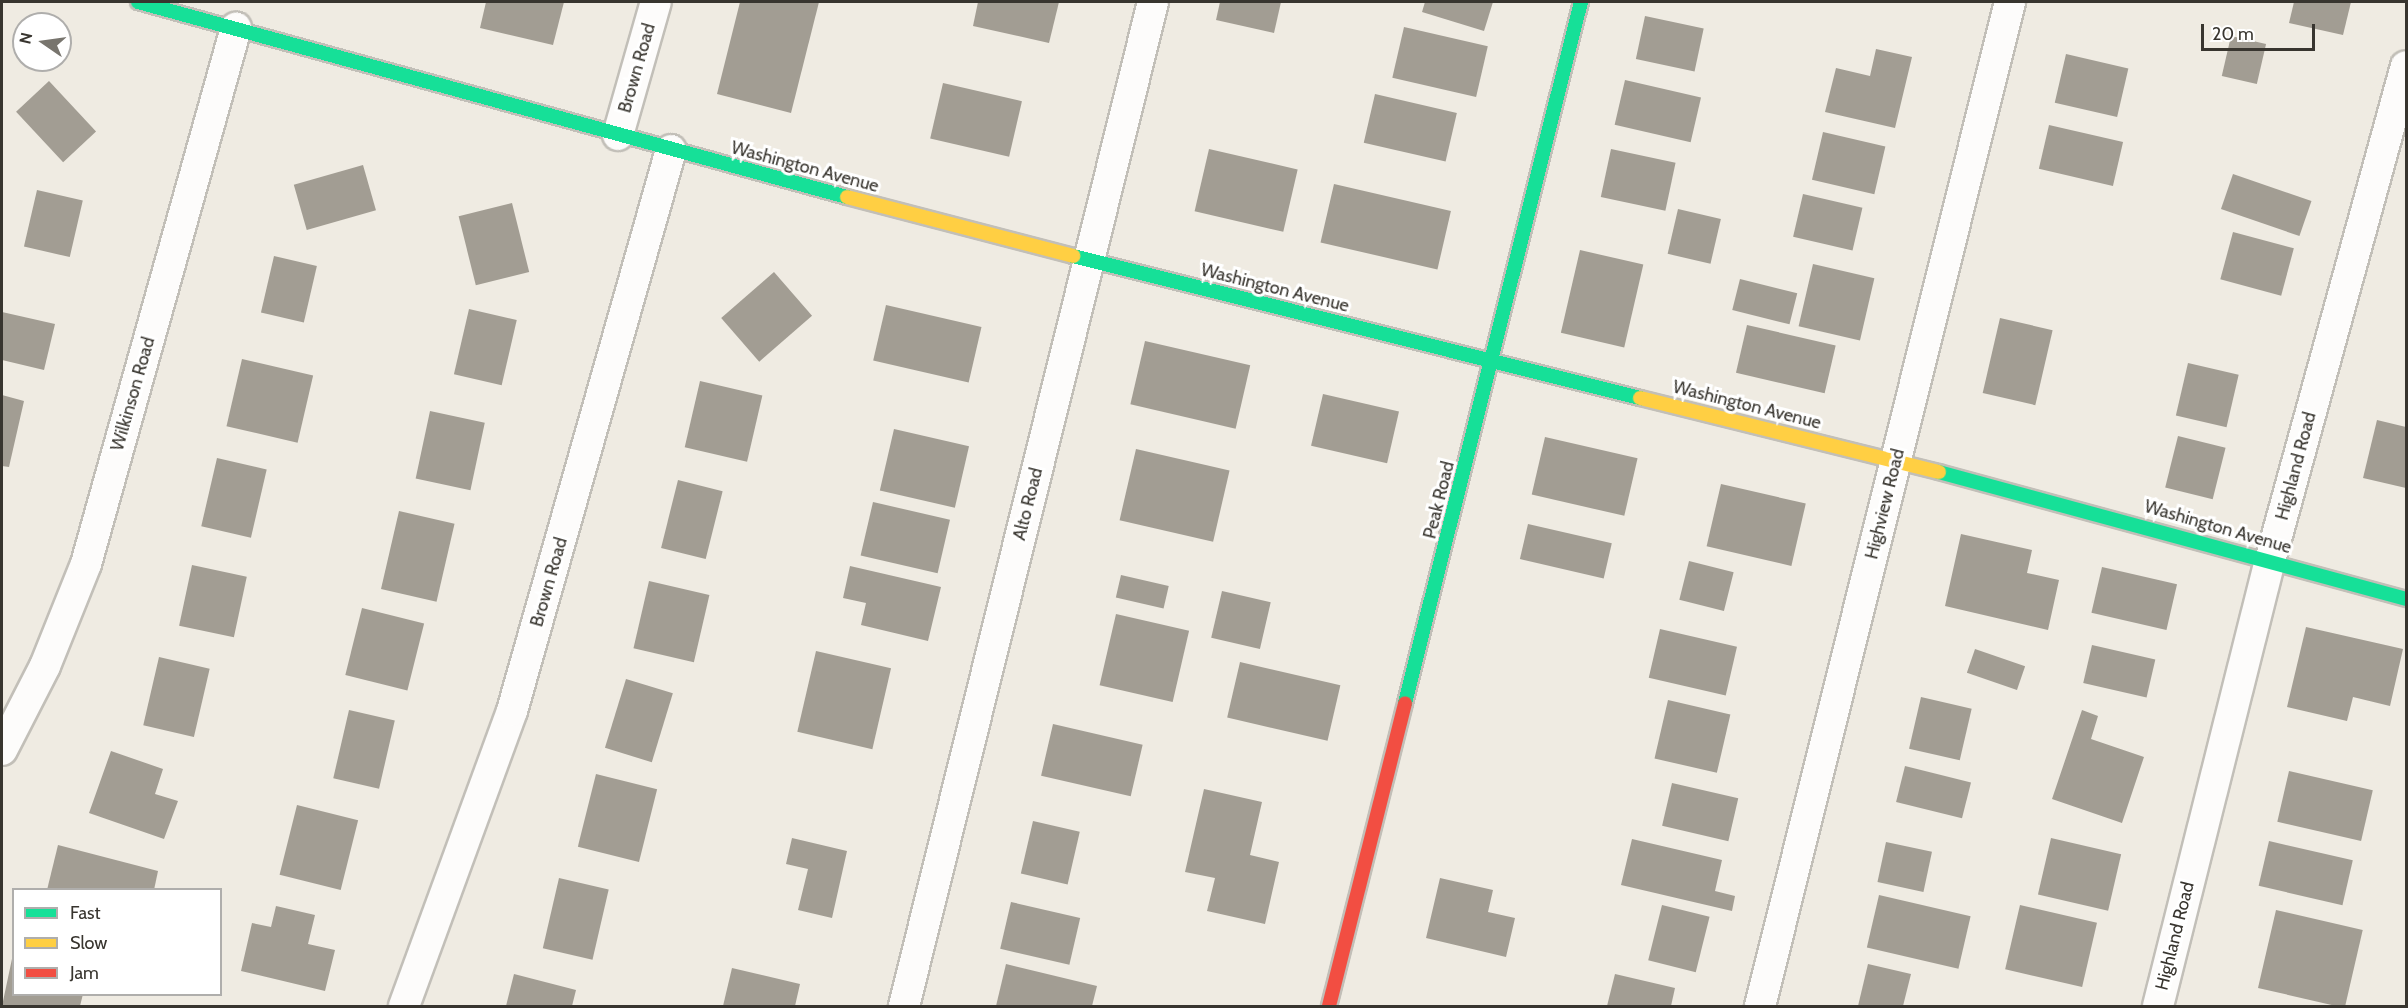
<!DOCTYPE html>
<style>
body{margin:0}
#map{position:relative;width:2408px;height:1008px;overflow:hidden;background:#efebe2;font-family:Cabin,sans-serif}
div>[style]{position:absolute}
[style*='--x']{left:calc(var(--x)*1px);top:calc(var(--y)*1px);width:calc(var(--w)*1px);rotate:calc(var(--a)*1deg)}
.building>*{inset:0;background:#a29d93;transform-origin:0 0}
.roads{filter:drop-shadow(2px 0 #c2bfb8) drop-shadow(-2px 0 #c2bfb8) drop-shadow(0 2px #c2bfb8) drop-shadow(0 -2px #c2bfb8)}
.street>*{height:30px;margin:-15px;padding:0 15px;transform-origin:15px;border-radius:15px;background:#fdfcfb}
.fast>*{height:14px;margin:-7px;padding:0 7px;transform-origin:7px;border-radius:7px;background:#16e098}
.slow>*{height:14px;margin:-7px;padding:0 7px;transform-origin:7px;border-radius:7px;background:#ffcf43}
.jam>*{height:14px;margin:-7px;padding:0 7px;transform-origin:7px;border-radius:7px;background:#f24e42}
span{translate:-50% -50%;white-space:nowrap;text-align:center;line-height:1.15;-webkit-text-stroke:6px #fff;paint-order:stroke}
.street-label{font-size:18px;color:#38352f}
.frame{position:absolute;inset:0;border:3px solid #38352f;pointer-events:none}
.legend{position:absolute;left:12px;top:888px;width:210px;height:108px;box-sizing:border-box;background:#fff;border:2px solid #afaeac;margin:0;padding:8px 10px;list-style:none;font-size:18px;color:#38352f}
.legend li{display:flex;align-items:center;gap:12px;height:30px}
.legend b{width:30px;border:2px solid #afaeac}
.north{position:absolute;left:12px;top:12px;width:60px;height:60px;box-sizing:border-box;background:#fff;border:2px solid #afaeac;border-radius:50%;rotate:283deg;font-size:16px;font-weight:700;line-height:24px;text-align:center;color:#38352f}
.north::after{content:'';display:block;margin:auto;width:21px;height:27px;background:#78756e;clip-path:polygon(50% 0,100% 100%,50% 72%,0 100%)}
.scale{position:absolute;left:2201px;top:24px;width:114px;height:27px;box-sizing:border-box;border:3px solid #38352f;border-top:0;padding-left:8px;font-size:18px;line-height:21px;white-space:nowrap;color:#38352f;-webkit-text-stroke:4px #fff;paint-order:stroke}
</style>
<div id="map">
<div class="building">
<div style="clip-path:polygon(486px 2px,564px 2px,553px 45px,480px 28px)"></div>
<div style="clip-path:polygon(740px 2px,819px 2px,791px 113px,717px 94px)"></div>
<div style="clip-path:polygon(978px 2px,1059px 2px,1049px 43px,973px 26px)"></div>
<div style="clip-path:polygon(1220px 2px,1281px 2px,1274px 33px,1216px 20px)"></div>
<div style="clip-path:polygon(1425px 2px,1493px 2px,1484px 31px,1422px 12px)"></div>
<div style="clip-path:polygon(2294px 2px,2351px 2px,2343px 35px,2289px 23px)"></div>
<div style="left:1645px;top:16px;width:60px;height:44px;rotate:12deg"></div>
<div style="left:1404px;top:27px;width:86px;height:52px;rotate:13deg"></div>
<div style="left:2231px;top:36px;width:36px;height:41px;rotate:13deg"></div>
<div style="clip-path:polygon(1876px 49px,1912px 57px,1895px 128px,1825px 112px,1836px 68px,1870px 76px)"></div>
<div style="left:2066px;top:54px;width:64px;height:50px;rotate:13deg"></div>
<div style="left:1625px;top:80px;width:78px;height:46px;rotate:13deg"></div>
<div style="left:49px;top:81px;width:69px;height:45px;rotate:47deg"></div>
<div style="left:943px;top:83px;width:81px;height:57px;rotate:13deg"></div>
<div style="left:1375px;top:94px;width:84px;height:50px;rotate:13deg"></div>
<div style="left:2049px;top:125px;width:76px;height:45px;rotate:13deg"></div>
<div style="left:1823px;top:132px;width:64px;height:49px;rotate:13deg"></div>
<div style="left:1209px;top:149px;width:91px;height:64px;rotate:13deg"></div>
<div style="left:1611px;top:149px;width:66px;height:49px;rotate:12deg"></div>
<div style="left:363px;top:165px;width:47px;height:72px;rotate:74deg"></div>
<div style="left:2233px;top:174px;width:83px;height:37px;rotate:19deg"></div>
<div style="left:1334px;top:184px;width:120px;height:60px;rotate:13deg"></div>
<div style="left:37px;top:190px;width:47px;height:58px;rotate:13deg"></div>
<div style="left:1803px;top:194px;width:61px;height:44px;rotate:13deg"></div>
<div style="left:512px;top:203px;width:71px;height:55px;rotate:76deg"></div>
<div style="left:1678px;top:209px;width:44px;height:46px;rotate:13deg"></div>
<div style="left:2233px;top:232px;width:63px;height:49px;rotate:15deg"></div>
<div style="left:1580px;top:250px;width:65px;height:85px;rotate:13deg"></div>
<div style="left:274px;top:256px;width:44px;height:58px;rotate:13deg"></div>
<div style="left:1813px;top:264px;width:63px;height:64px;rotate:13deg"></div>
<div style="left:774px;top:272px;width:58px;height:70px;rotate:49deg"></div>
<div style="left:1740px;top:279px;width:59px;height:32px;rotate:14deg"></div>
<div style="left:886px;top:305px;width:98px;height:57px;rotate:13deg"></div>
<div style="left:469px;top:309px;width:49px;height:67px;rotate:13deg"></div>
<div style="clip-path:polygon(2px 312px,55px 324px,44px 370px,2px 360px)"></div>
<div style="left:2000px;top:318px;width:54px;height:77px;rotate:13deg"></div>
<div style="left:1747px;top:325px;width:91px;height:49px;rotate:13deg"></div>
<div style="left:1145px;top:341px;width:108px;height:65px;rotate:13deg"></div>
<div style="left:242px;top:359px;width:73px;height:69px;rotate:13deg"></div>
<div style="left:2188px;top:363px;width:52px;height:54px;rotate:13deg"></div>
<div style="left:700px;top:381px;width:64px;height:68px;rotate:13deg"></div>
<div style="left:1323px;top:394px;width:78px;height:53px;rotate:13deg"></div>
<div style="clip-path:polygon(2px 395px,24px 401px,9px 467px,2px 466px)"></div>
<div style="left:430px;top:411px;width:56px;height:69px;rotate:12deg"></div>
<div style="clip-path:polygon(2377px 420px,2406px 427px,2406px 488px,2363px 478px)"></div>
<div style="left:894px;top:429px;width:77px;height:63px;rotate:13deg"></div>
<div style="left:2178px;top:436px;width:49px;height:53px;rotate:14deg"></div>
<div style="left:1545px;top:437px;width:95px;height:59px;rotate:13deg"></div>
<div style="left:1136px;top:449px;width:96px;height:73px;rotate:13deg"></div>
<div style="left:217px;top:458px;width:51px;height:70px;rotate:13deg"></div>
<div style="left:678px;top:480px;width:46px;height:70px;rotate:14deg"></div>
<div style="left:1721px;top:484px;width:87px;height:64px;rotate:13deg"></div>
<div style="left:873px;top:502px;width:79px;height:55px;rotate:13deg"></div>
<div style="left:399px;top:511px;width:57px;height:80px;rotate:13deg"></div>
<div style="left:1528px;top:524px;width:86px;height:36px;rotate:13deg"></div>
<div style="clip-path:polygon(1961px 534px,2032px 550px,2027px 573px,2059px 580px,2048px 630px,1945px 606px)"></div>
<div style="left:1689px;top:561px;width:46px;height:40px;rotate:14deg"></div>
<div style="left:192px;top:565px;width:56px;height:62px;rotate:12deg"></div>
<div style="clip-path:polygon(850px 566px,941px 587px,928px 641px,861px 625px,866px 603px,843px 598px)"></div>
<div style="left:2102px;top:567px;width:77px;height:47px;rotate:13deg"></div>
<div style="left:1121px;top:575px;width:49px;height:23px;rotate:13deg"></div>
<div style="left:649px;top:581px;width:62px;height:69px;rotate:13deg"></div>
<div style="left:1222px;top:591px;width:50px;height:48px;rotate:13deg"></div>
<div style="left:362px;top:608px;width:64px;height:69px;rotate:14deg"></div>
<div style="left:1116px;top:614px;width:75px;height:73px;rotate:13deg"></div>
<div style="clip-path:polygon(2306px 627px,2403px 649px,2390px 706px,2353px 697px,2347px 721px,2287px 707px)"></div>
<div style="left:1660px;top:629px;width:79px;height:50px;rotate:13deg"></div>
<div style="left:2092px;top:645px;width:65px;height:39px;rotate:13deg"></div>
<div style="left:1975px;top:649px;width:53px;height:25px;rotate:19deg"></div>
<div style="left:816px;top:651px;width:77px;height:83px;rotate:13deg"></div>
<div style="left:159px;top:657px;width:52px;height:70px;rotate:13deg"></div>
<div style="left:1240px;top:662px;width:103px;height:57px;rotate:13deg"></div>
<div style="left:626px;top:679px;width:49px;height:72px;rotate:17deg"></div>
<div style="left:1921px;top:697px;width:52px;height:53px;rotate:13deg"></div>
<div style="left:1668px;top:700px;width:64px;height:60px;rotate:13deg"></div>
<div style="left:349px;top:710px;width:47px;height:70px;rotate:13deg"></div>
<div style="clip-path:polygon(2082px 710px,2098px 716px,2091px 739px,2144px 757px,2122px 823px,2052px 799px)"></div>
<div style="left:1053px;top:724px;width:92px;height:53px;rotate:13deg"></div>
<div style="clip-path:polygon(111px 751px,163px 769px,155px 794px,178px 801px,164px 839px,89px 813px)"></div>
<div style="left:1905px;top:766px;width:68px;height:37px;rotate:14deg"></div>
<div style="left:2289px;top:771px;width:86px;height:52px;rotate:13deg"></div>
<div style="left:596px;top:774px;width:63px;height:75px;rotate:14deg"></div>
<div style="left:1672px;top:783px;width:68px;height:44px;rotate:13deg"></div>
<div style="clip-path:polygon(1204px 789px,1262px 802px,1250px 855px,1279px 862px,1265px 924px,1207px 911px,1215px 878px,1185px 872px)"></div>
<div style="left:297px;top:805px;width:63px;height:72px;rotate:14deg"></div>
<div style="left:1033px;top:821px;width:48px;height:54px;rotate:13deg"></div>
<div style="clip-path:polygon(792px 838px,847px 851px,832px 918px,798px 910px,808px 869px,786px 864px)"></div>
<div style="left:2051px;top:838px;width:72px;height:58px;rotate:13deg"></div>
<div style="clip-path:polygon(1632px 839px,1722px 860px,1715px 891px,1735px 896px,1732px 911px,1621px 885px)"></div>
<div style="left:2269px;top:841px;width:86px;height:46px;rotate:13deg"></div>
<div style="left:1886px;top:842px;width:47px;height:41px;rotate:12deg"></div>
<div style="clip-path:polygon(58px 845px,158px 871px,154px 890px,47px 890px)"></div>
<div style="left:559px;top:878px;width:51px;height:72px;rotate:13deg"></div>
<div style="clip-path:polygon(1440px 878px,1493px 890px,1488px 912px,1515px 918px,1506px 957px,1426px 938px)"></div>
<div style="left:1879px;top:895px;width:94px;height:54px;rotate:13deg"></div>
<div style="left:1011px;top:902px;width:71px;height:48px;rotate:13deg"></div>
<div style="left:1662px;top:905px;width:49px;height:57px;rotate:14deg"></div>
<div style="left:2020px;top:905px;width:79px;height:66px;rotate:13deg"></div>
<div style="clip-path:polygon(276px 906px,315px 915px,308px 944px,335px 950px,325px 991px,241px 971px,252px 923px,271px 927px)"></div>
<div style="left:2276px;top:910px;width:89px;height:80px;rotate:13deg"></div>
<div style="clip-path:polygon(13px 954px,14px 994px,83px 994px,80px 1006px,2px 1006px)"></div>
<div style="clip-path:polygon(1006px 964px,1097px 986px,1092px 1006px,996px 1006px)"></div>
<div style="clip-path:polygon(1868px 964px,1911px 974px,1903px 1006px,1858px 1006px)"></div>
<div style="clip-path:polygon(732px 968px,800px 984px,795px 1006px,723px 1006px)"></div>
<div style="clip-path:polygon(514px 974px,576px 990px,572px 1006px,506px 1006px)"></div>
<div style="clip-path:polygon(1615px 974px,1675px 988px,1671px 1006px,1607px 1006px)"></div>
</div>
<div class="roads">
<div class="street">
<div style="--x:618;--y:135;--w:138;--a:-74.1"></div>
<div style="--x:2;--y:750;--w:94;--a:-62.9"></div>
<div style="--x:45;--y:666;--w:110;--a:-68.1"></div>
<div style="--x:86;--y:564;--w:557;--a:-74.37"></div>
<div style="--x:404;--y:1006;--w:314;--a:-69.9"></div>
<div style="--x:512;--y:711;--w:583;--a:-74.18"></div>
<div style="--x:904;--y:1006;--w:1034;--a:-76.07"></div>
<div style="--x:1760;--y:1006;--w:1035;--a:-76.02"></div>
<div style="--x:2158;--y:1006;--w:459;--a:-75.9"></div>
<div style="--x:2270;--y:561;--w:513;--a:-74.64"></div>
</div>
<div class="fast">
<div style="--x:138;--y:2;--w:735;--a:15.38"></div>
<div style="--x:1073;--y:256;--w:585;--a:14.06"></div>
<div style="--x:1939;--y:472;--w:484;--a:15.2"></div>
<div style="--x:1405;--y:703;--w:723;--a:-75.91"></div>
</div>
<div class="slow">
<div style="--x:847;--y:197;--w:234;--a:14.6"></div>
<div style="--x:1640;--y:398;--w:308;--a:13.9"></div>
</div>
<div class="jam">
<div style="--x:1329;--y:1006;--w:312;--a:-75.9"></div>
</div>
</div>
<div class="street-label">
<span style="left:637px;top:68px;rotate:-74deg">Brown Road</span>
<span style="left:805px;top:167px;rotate:15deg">Washington Avenue</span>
<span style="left:1275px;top:288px;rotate:14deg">Washington Avenue</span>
<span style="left:133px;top:394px;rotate:-74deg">Wilkinson Road</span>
<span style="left:1747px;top:405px;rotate:14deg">Washington Avenue</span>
<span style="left:2296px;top:466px;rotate:-75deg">Highland Road</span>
<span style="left:1439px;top:500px;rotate:-76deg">Peak Road</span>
<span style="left:1028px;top:504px;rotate:-76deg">Alto Road</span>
<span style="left:1885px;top:504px;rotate:-76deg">Highview Road</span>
<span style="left:2218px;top:527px;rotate:16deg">Washington Avenue</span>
<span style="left:549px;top:582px;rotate:-74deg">Brown Road</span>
<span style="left:2175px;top:936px;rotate:-76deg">Highland Road</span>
</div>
<div class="frame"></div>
<ul class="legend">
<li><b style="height:8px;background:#16e098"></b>Fast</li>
<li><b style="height:8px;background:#ffcf43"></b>Slow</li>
<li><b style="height:8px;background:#f24e42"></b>Jam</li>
</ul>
<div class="north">N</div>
<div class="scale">20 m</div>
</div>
